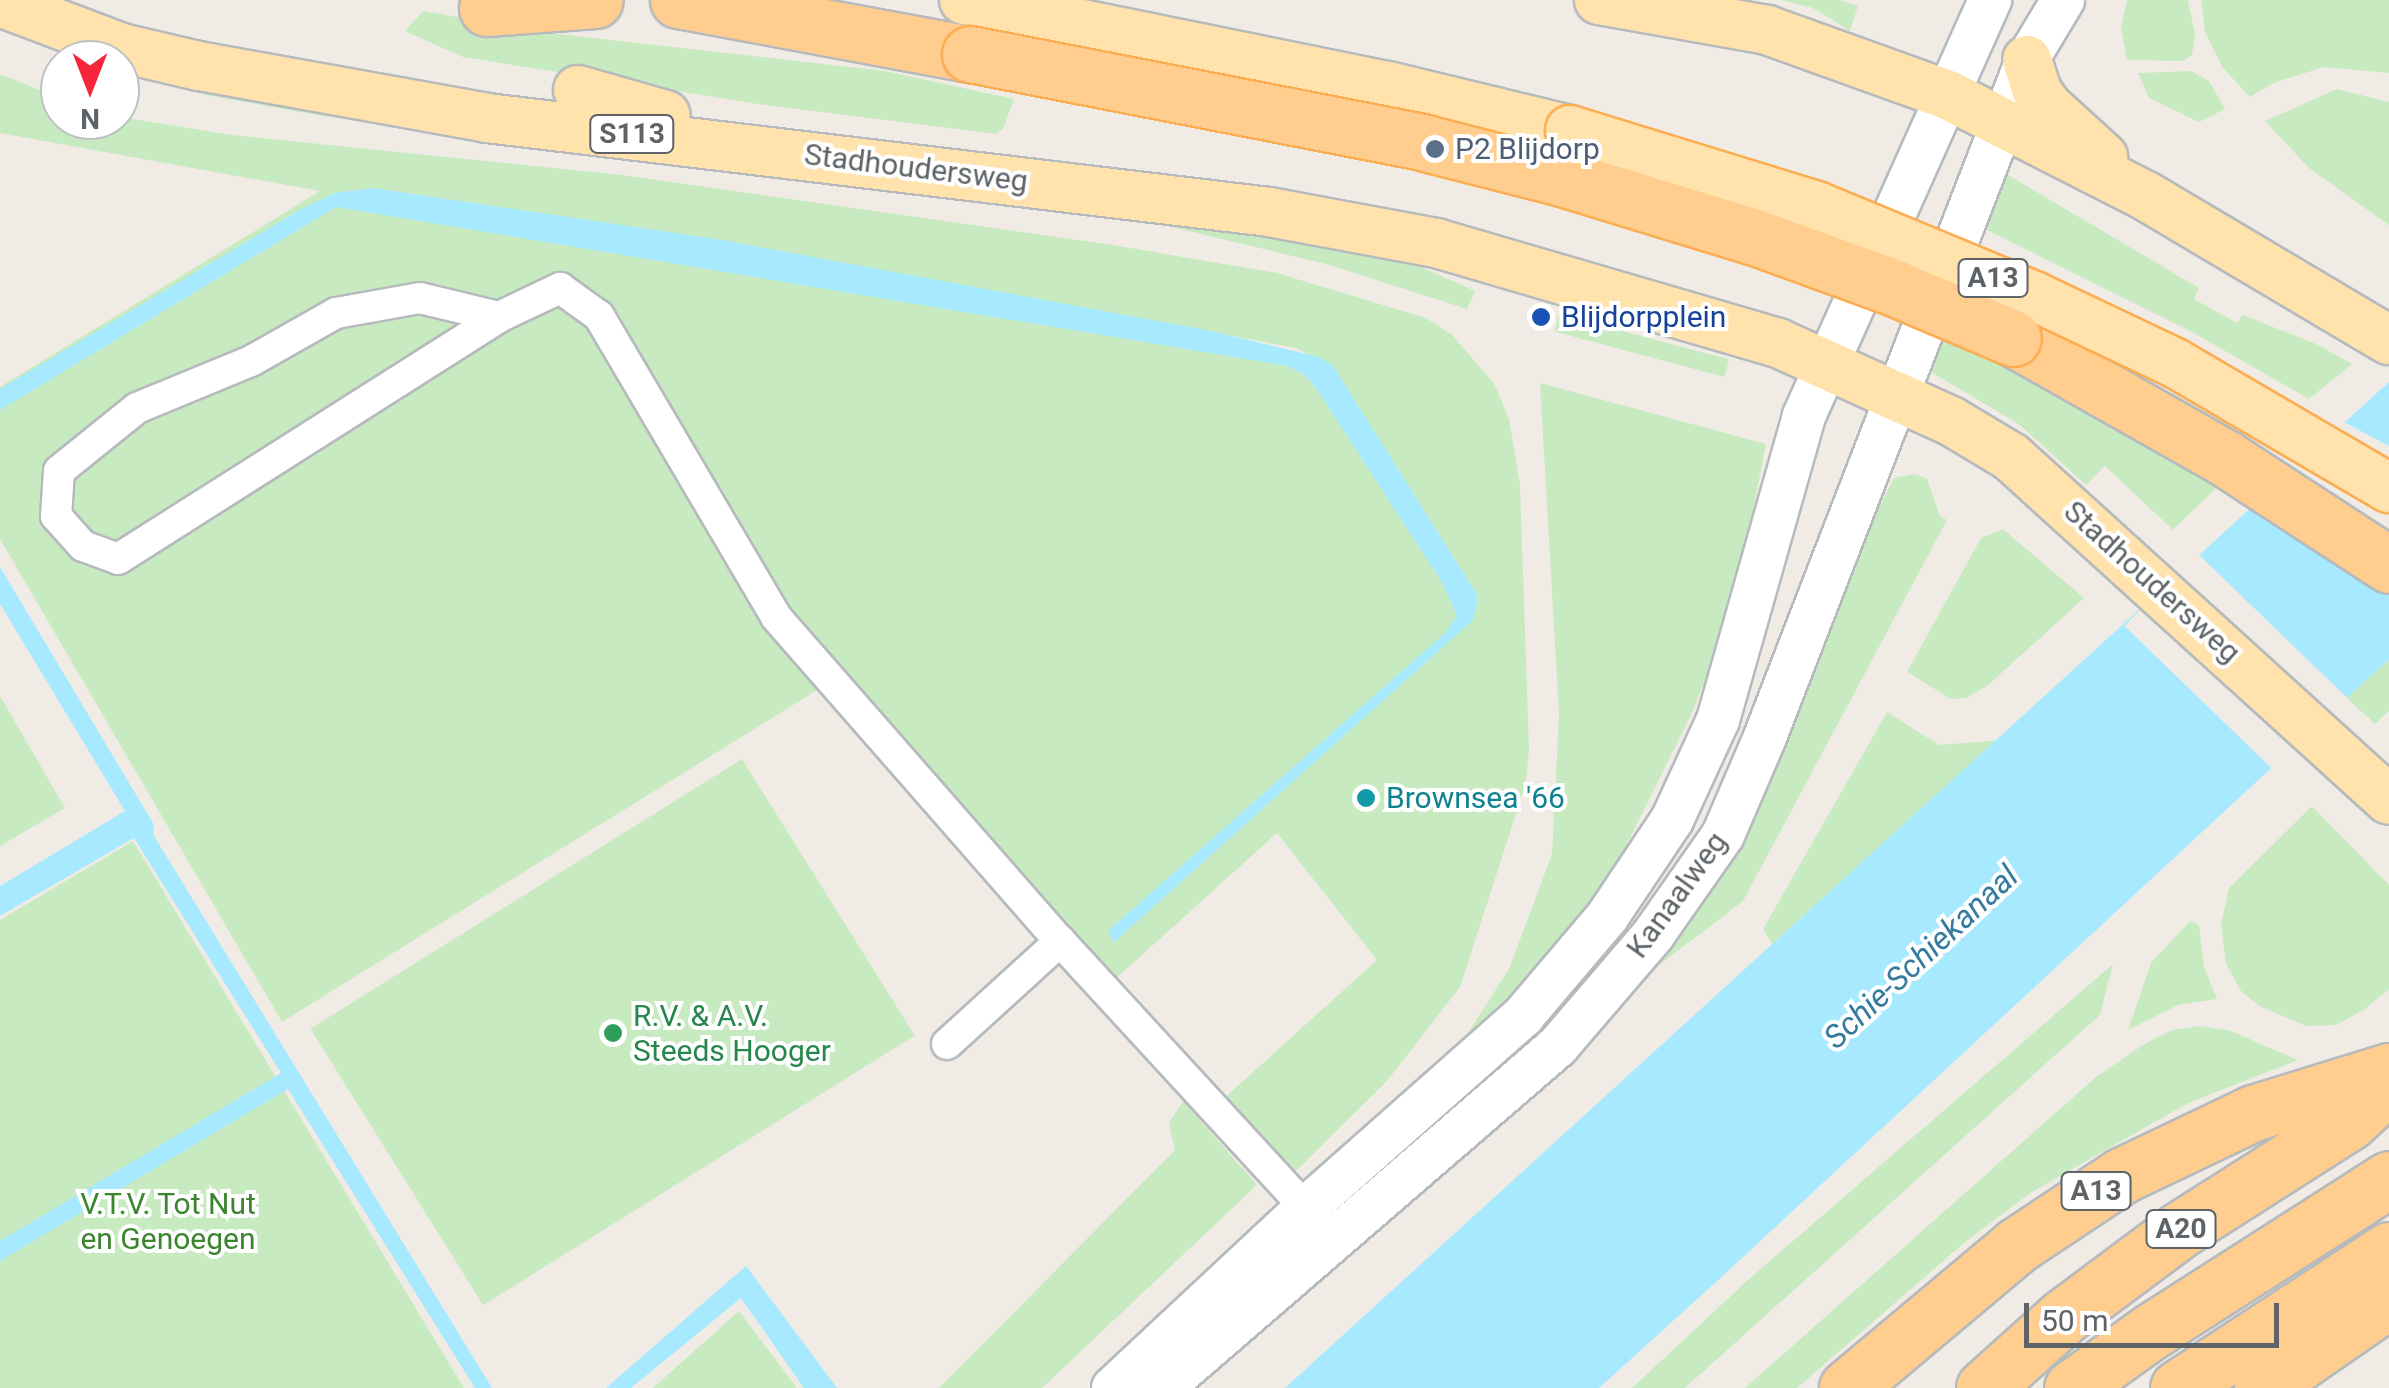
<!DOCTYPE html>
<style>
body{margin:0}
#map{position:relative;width:2389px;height:1388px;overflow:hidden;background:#f0ece5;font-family:Roboto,sans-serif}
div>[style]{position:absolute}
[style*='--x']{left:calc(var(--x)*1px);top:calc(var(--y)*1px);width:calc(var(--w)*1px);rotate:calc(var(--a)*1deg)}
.green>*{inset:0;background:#c8eac0;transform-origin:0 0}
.water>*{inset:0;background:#a7e9ff}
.pier>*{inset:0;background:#f0ece5;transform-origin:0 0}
.roads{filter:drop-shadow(2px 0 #b6babd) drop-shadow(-2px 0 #b6babd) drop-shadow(0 2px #b6babd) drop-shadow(0 -2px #b6babd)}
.street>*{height:30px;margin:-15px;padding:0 15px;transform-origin:15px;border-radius:15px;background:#fff}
.secondary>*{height:42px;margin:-21px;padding:0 21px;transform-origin:21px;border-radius:21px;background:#fff}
.primary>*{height:48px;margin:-24px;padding:0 24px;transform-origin:24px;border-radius:24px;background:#ffe2ac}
.highway>*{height:55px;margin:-27.5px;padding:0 27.5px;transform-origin:27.5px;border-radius:27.5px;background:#ffcd8e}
.bridges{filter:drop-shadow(2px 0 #fcad52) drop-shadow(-2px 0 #fcad52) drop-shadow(0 2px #fcad52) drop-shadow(0 -2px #fcad52)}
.primary-bridge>*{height:48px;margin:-24px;padding:0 24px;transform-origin:24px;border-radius:24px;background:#ffe2ac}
.highway-bridge>*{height:55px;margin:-27.5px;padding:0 27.5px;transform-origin:27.5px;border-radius:27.5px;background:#ffcd8e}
.dots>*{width:28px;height:28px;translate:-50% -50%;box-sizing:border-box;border:5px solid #fff;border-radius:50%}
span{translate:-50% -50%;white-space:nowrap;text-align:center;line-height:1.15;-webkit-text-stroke:8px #fff;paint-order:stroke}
.shield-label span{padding:2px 8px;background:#fff;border:2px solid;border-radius:8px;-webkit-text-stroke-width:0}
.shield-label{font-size:28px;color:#5d6367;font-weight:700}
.service-label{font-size:30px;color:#4e5e75}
.left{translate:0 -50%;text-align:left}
.street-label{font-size:30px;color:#5d6367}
.transit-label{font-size:30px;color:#164399}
.culture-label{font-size:30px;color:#0d838f}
.leisure-label{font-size:30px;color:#27864d}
.park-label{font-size:30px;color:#3a852e}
.water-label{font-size:32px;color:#347b9e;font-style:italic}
.north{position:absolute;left:40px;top:40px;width:100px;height:100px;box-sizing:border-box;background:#fff;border:2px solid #bec1c2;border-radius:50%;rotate:180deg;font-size:28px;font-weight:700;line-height:40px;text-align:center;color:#5d6367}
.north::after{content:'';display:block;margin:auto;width:35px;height:45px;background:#f7253b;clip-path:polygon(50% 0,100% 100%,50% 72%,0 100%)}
.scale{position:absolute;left:2024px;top:1303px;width:255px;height:45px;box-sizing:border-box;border:5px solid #5d6367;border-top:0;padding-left:12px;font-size:30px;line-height:35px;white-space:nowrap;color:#5d6367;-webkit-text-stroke:8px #fff;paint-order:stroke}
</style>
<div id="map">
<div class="green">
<div style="clip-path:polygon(1781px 0,1840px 0,1858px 6px,1850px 31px,1813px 8px)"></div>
<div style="clip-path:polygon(2127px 0,2188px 0,2195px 35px,2192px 55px,2183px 61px,2127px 60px,2121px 29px)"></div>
<div style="clip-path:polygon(2201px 0,2389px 0,2389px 73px,2324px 67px,2276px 82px,2250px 97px,2222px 67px,2205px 32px)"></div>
<div style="clip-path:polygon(423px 11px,549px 33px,885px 71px,1014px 99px,1003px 129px,996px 134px,758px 104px,463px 57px,405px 31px)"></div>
<div style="clip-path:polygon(120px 70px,1083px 200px,1396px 256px,1475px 291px,1467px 309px,1326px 264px,1150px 222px,323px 116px,205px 95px)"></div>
<div style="clip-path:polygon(2191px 71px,2209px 81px,2225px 109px,2199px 122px,2149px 98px,2138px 73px)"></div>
<div style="clip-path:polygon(evenodd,0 74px,60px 98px,60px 120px,120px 117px,232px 135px,622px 175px,1113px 245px,1277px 273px,1426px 318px,1452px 335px,1494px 383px,1509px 419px,1520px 485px,1529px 749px,1526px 783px,1460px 987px,1387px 1081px,1289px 1178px,1221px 1101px,1377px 960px,1277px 833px,1111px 983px,835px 679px,282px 1022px,0 539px,0 387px,320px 191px,0 133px,0 74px,373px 188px,722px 241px,1296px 348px,1333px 367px,1478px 596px,1305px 375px,1288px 366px,357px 190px,373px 188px)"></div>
<div style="clip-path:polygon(2337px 89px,2389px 102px,2389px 225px,2309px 168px,2265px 121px)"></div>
<div style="clip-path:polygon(2003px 172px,2199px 288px,2194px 299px,2237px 323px,2243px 315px,2316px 344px,2352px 364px,2309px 399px,2190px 331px,1979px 226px)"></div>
<div style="left:1559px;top:314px;width:176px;height:18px;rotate:15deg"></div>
<div style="clip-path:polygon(1935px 335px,2024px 376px,2220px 484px,2173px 530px,2105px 466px,2086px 485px,2020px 425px,1921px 366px)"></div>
<div style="clip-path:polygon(1540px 383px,1766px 444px,1735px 605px,1690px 717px,1613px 872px,1501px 1020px,1466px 1036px,1509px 969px,1552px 854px,1559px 714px)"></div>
<div style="clip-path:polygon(1915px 474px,1927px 479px,1940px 516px,1947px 520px,1743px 901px,1612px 1001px,1741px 777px,1894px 478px)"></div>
<div style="clip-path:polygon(2003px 529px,2084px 598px,1987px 686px,1966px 698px,1951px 699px,1907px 672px,1981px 538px)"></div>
<div style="clip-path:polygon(2389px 659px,2389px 711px,2375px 724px,2347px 698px)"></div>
<div style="clip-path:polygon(0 696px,65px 808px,0 846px)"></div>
<div style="clip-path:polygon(1887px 712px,1939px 745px,2001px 740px,1772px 944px,1763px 929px)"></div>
<div style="left:742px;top:759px;width:326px;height:509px;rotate:58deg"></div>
<div style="clip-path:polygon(2312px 806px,2389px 885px,2389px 989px,2365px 1009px,2336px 1025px,2307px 1026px,2259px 1006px,2241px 991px,2226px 964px,2221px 925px,2229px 888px)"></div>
<div style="clip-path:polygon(133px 841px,464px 1388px,0 1388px,0 920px)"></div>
<div style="clip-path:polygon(2190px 921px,2199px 925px,2204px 967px,2217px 999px,2178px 1005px,2128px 1030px,2151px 963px)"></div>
<div style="clip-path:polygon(2113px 964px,2100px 1015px,1685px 1388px,1632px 1388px,1748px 1280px)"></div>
<div style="clip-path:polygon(2200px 1026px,2231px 1031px,2298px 1060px,2188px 1103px,2032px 1192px,1964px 1243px,1797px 1388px,1745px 1388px,2096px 1077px,2146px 1043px,2172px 1030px)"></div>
<div style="clip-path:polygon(1183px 1101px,1257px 1185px,1042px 1388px,939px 1388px,1175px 1150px,1169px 1123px)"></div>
<div style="clip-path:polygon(739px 1311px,797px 1388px,653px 1388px)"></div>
</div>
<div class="water">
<div style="clip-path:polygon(373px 188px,722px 240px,1211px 331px,1319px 357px,1333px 366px,1478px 596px,1473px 620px,1113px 943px,1109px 930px,1445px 633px,1457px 616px,1443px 584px,1318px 391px,1305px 375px,1288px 366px,336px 207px,0 410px,0 389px,303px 208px,335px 193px)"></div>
<div style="clip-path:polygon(2389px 382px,2389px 659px,1716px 1282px,1599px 1388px,1285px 1388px)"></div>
<div style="clip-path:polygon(0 567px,153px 823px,154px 836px,492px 1388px,475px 1388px,288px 1089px,0 1261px,0 1241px,281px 1073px,134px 838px,0 916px,0 886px,125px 811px,0 604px)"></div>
<div style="clip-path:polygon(746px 1266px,837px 1388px,804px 1388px,741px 1298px,631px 1388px,606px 1388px)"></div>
</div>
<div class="pier">
<div style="clip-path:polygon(2340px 420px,2389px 446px,2389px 505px,2302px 455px)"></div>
<div style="clip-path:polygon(2300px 457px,2389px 513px,2389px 584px,2257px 496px)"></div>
<div style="left:2196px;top:552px;width:215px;height:103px;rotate:44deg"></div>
</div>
<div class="roads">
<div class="street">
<div style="--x:499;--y:317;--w:81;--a:-166.5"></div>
<div style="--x:420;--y:298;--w:85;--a:169.9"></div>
<div style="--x:336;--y:313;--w:98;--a:150.5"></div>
<div style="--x:251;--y:361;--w:123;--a:157.6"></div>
<div style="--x:137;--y:408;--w:100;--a:141.1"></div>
<div style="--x:59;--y:471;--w:45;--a:93.8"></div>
<div style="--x:56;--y:516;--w:40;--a:48"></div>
<div style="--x:83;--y:546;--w:37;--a:20"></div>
<div style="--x:118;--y:559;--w:451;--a:-32.4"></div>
<div style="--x:499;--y:317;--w:68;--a:-25.4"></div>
<div style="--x:560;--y:288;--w:48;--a:35.7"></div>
<div style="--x:599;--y:316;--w:349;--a:59.5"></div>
<div style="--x:776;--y:617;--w:431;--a:48.8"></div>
<div style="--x:947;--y:1044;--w:153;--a:-42.3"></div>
<div style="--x:1060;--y:941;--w:383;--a:47.4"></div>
</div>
<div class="secondary">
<div style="--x:1113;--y:1388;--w:264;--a:-43"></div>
<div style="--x:1306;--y:1208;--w:290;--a:-41.5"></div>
<div style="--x:1523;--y:1016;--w:130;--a:-49.7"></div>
<div style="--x:1607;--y:917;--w:117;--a:-56.2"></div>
<div style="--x:1672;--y:820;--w:110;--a:-65.3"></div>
<div style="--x:1718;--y:720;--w:316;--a:-74.2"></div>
<div style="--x:1804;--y:416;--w:456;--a:-65.9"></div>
<div style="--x:1162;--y:1388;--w:523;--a:-40.82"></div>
<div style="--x:1558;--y:1046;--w:146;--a:-49.4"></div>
<div style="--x:1653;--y:935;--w:122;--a:-55"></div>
<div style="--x:1723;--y:835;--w:107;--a:-66.8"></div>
<div style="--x:1765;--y:737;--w:726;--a:-68.84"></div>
<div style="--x:2027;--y:60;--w:70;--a:-59"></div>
</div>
<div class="primary">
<div style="--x:964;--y:0;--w:433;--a:11.5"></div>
<div style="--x:1388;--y:86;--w:187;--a:13.6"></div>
<div style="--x:1599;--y:0;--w:171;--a:10.1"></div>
<div style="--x:1767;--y:30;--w:192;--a:19.8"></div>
<div style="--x:1948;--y:95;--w:222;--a:27"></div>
<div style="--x:2146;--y:196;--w:282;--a:30.7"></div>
<div style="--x:0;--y:2;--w:130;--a:20.7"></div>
<div style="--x:122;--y:48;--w:79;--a:13.2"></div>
<div style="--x:199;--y:66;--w:293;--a:10.2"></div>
<div style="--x:487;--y:118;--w:788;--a:6.85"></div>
<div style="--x:1269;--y:212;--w:170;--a:10.5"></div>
<div style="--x:1436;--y:243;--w:356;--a:16.3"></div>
<div style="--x:1778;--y:343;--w:190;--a:24.3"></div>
<div style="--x:1951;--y:421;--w:70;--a:31"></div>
<div style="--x:2011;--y:457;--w:510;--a:42.22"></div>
<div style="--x:2027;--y:60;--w:33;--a:72"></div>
<div style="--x:2037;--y:91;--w:18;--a:56"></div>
<div style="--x:2047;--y:106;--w:76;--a:42.3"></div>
<div style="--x:578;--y:90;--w:91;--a:15.9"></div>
</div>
<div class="highway">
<div style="--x:678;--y:0;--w:297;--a:10.5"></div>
<div style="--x:487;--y:8;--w:108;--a:-4.2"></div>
<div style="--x:2013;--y:338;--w:244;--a:29.5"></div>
<div style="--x:2225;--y:458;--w:196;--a:33.1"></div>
<div style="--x:1847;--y:1388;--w:221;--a:-40"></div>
<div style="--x:2016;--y:1246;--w:128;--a:-33.6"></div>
<div style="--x:2123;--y:1175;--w:144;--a:-25.5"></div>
<div style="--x:2253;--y:1113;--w:142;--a:-17.2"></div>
<div style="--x:1984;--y:1388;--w:106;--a:-41.9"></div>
<div style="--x:2063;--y:1317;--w:147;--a:-36.7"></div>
<div style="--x:2181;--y:1229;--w:199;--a:-32.5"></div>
<div style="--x:2349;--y:1122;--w:54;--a:-42.8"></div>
<div style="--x:2072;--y:1388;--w:96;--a:-35.7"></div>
<div style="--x:2150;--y:1332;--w:284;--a:-32.6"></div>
<div style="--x:2178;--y:1388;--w:252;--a:-33.2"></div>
<div style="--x:2262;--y:1388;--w:155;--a:-34.7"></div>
</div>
</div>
<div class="bridges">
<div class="primary-bridge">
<div style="--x:1570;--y:130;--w:258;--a:17.1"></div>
<div style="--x:1817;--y:206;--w:235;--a:22.5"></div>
<div style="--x:2034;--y:296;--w:156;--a:25.4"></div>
<div style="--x:2175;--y:363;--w:248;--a:30.3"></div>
</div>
<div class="highway-bridge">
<div style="--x:970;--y:54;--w:460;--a:11"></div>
<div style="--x:1421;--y:142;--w:146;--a:14.3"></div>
<div style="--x:1562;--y:178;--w:202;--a:17"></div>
<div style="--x:1755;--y:237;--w:149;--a:20"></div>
<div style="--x:1895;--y:288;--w:128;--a:23"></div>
</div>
</div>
<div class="dots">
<div style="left:1435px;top:149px;background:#5c6f8a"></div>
<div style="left:1541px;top:317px;background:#1a4fb4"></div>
<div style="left:1366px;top:798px;background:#0f9aa8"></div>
<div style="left:613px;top:1033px;background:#2e9e5b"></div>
</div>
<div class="shield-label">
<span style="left:632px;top:134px">S113</span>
<span style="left:1993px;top:278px">A13</span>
<span style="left:2096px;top:1191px">A13</span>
<span style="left:2181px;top:1229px">A20</span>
</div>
<div class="service-label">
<span class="left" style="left:1455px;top:149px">P2 Blijdorp</span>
</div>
<div class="street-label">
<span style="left:916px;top:168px;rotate:7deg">Stadhoudersweg</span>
<span style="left:2152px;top:582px;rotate:42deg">Stadhoudersweg</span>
<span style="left:1677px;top:895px;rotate:-54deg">Kanaalweg</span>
</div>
<div class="transit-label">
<span class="left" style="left:1561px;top:317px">Blijdorpplein</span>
</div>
<div class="culture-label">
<span class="left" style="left:1386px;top:798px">Brownsea '66</span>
</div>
<div class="leisure-label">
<span class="left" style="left:633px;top:1033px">R.V. &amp; A.V.<br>Steeds Hooger</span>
</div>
<div class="park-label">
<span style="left:168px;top:1221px">V.T.V. Tot Nut<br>en Genoegen</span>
</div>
<div class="water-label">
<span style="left:1921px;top:957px;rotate:-43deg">Schie-Schiekanaal</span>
</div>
<div class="north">N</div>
<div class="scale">50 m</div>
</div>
